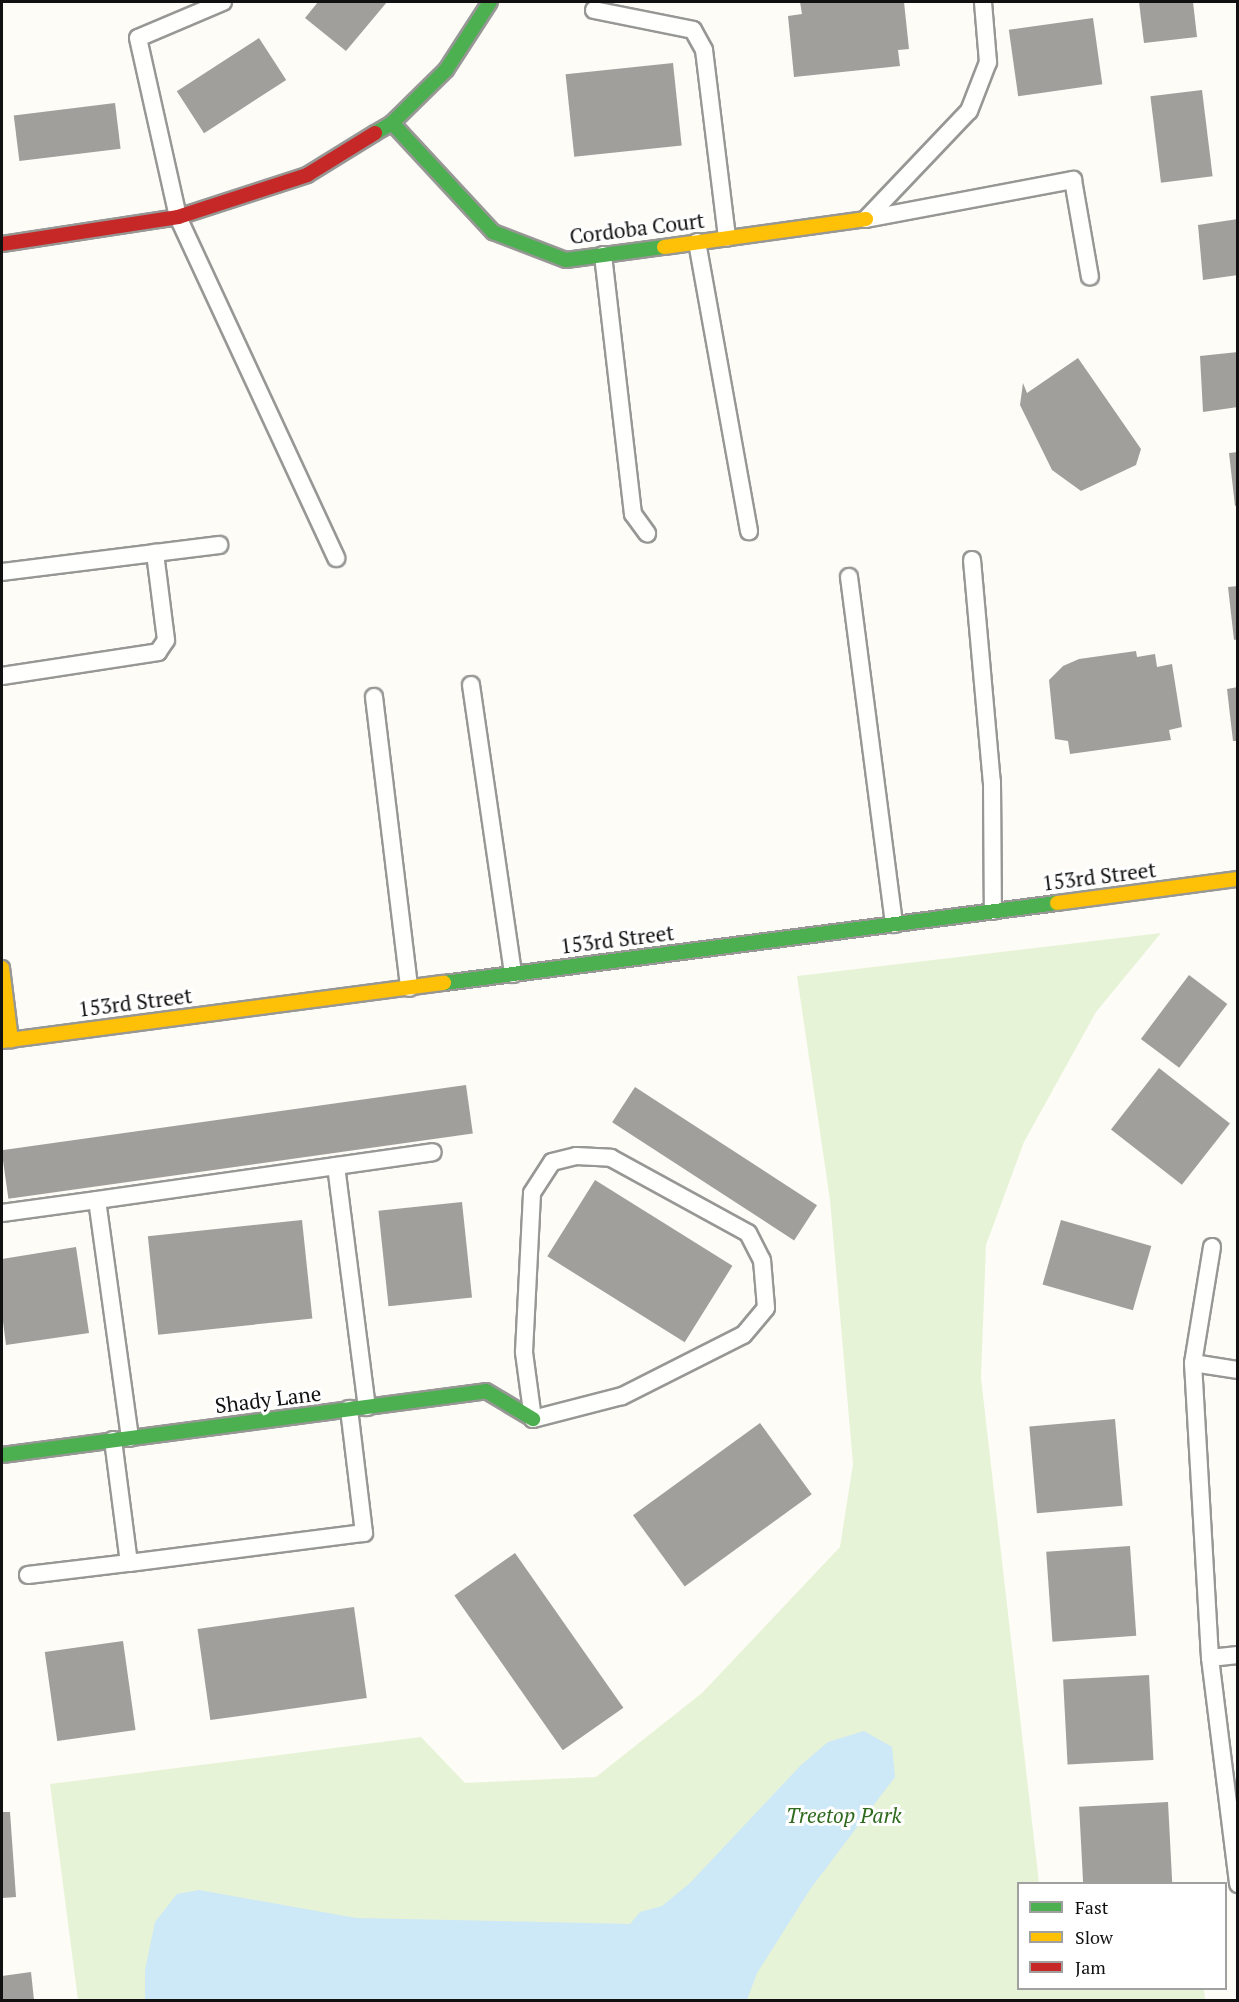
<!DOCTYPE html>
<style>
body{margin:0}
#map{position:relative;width:1239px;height:2002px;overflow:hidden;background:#fdfcf7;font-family:"PT Serif",serif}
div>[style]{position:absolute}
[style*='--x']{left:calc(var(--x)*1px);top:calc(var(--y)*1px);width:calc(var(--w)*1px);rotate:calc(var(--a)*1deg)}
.green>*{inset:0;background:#e7f3d7}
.water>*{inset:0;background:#cde8f7}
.building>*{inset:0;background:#a19f9c;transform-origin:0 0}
.roads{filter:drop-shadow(2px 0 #979795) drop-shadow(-2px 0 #979795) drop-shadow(0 2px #979795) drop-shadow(0 -2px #979795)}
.lane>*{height:16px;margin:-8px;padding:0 8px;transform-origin:8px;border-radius:8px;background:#fffffe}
.fast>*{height:14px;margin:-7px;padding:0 7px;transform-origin:7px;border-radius:7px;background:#4caf50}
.slow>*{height:14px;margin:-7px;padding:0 7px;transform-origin:7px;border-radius:7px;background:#ffc107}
.jam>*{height:14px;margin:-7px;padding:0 7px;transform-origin:7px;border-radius:7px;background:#c62828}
span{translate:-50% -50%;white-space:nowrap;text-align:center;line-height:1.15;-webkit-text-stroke:6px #fff;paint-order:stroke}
.street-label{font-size:21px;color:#111}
.park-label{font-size:21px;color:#2f6b1f;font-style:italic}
.frame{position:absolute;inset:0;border:3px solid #111;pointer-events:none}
.legend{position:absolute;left:1017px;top:1882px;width:210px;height:108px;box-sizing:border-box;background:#fff;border:2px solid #a0a0a0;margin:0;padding:8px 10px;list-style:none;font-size:18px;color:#111}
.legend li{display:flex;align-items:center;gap:12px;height:30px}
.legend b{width:30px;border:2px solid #a0a0a0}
</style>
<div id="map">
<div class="green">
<div style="clip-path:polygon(1161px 933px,1096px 1012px,1024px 1142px,986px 1245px,981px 1378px,1039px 1883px,1018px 1884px,1018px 1988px,1204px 1989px,1205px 2000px,78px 2000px,50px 1784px,421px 1737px,465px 1783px,596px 1777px,702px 1693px,840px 1547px,853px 1464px,830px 1200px,797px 976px)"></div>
</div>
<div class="water">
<div style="clip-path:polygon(864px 1731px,892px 1747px,895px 1777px,811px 1888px,757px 1973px,747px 2000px,145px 2000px,145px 1970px,155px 1922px,177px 1894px,199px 1890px,356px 1918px,630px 1924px,640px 1912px,662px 1906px,690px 1883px,801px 1765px,828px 1742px)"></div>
</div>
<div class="building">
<div style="clip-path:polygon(318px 2px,387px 2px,346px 51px,305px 18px)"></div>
<div style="clip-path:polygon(800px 2px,904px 2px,909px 49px,898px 50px,900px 66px,794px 77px,788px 16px,802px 14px)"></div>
<div style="clip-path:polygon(1139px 2px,1193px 2px,1197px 37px,1144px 43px)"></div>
<div style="left:1093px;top:18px;width:67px;height:85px;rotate:82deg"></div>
<div style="left:259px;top:38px;width:50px;height:98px;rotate:57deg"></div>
<div style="left:673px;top:63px;width:83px;height:108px;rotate:84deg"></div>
<div style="left:1202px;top:90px;width:87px;height:52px;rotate:83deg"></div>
<div style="left:115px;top:103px;width:46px;height:102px;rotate:83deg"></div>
<div style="clip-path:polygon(1238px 219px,1238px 275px,1203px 280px,1198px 225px)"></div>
<div style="clip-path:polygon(1238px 352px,1238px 407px,1203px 412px,1200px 356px)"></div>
<div style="clip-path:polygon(1078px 358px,1141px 449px,1136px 465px,1081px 491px,1052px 470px,1020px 405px,1023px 383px,1027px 393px)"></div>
<div style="clip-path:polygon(1238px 452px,1238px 505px,1235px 506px,1229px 453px)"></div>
<div style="clip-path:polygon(1238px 586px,1238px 639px,1234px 640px,1228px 587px)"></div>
<div style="clip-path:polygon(1136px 651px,1137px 657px,1155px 654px,1157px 667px,1172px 664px,1182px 727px,1169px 730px,1171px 740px,1070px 754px,1068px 741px,1055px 739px,1049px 680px,1063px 666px,1079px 659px)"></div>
<div style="clip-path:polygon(1238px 687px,1238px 741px,1233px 741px,1227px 689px)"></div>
<div style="left:1189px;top:975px;width:48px;height:80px;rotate:37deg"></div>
<div style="left:1159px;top:1068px;width:90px;height:78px;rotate:38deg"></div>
<div style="left:466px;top:1085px;width:49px;height:469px;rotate:82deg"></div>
<div style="left:635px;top:1087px;width:217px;height:42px;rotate:33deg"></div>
<div style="left:595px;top:1180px;width:162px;height:90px;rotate:32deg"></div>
<div style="left:462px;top:1202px;width:96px;height:84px;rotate:84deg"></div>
<div style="left:302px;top:1220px;width:99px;height:155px;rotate:84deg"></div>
<div style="left:1061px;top:1220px;width:94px;height:67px;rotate:16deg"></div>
<div style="clip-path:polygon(76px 1247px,89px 1333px,6px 1345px,2px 1314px,2px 1259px)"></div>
<div style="left:1115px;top:1419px;width:87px;height:86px;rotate:85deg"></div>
<div style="left:760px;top:1423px;width:88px;height:157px;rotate:54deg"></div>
<div style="left:1130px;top:1546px;width:90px;height:84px;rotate:86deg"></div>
<div style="left:515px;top:1553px;width:189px;height:74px;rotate:55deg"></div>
<div style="left:354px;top:1607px;width:92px;height:158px;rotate:82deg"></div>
<div style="left:123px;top:1641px;width:90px;height:79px;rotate:82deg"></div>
<div style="left:1149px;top:1675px;width:85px;height:86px;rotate:87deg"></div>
<div style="left:1168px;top:1802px;width:82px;height:89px;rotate:87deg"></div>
<div style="clip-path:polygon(2px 1812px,10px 1812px,16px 1897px,2px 1898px)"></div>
<div style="clip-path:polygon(31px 1972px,34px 2000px,2px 2000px,2px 1976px)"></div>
</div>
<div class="roads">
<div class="lane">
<div style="--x:223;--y:2;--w:92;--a:157"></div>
<div style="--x:138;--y:38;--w:183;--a:77.4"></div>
<div style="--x:178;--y:217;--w:376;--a:65.1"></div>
<div style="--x:594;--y:10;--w:101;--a:11.4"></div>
<div style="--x:693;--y:30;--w:23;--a:61"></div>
<div style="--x:704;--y:50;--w:189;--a:83"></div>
<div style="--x:866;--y:219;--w:211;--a:-10.7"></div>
<div style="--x:1073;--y:180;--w:98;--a:80.1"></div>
<div style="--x:866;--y:219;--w:149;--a:-46.4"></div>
<div style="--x:969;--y:111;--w:53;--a:-68.8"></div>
<div style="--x:988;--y:62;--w:60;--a:-94.8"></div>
<div style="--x:697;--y:242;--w:294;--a:79.8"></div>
<div style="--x:603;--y:255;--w:261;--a:83.4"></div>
<div style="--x:633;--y:514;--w:24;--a:54"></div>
<div style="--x:972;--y:560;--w:223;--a:84.9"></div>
<div style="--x:992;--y:782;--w:129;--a:89.6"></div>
<div style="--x:2;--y:572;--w:219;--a:-7.1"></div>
<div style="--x:849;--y:577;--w:350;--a:82.6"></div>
<div style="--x:2;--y:676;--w:158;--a:-8.7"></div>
<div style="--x:158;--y:652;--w:14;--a:-56"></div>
<div style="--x:166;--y:640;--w:88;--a:-97.2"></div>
<div style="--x:471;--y:685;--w:292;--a:81.7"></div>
<div style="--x:374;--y:697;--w:293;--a:83.1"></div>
<div style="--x:576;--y:1156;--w:35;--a:3"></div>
<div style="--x:611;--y:1158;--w:156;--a:28.7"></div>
<div style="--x:748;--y:1233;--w:30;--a:63"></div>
<div style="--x:762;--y:1260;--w:48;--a:85.2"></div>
<div style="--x:766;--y:1308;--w:35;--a:130"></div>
<div style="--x:743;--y:1335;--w:136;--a:153.2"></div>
<div style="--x:622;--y:1396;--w:92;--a:165.5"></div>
<div style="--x:533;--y:1419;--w:68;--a:-97.7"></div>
<div style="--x:524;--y:1352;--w:159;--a:-87.1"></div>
<div style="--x:532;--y:1193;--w:37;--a:-57"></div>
<div style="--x:552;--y:1162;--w:25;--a:-14"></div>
<div style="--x:336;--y:1166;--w:243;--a:82.7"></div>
<div style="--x:97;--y:1200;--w:339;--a:-8.1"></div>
<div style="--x:2;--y:1213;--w:96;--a:-7.8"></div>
<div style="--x:97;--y:1200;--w:240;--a:82.1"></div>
<div style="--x:1212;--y:1247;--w:118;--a:99.3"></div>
<div style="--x:1193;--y:1363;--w:295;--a:86.7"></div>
<div style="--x:1210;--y:1658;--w:228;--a:82.9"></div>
<div style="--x:1193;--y:1363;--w:46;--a:8.8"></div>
<div style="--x:113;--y:1440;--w:124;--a:82.6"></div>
<div style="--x:129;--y:1563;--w:237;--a:-7.3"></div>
<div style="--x:364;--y:1533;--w:125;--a:-96.9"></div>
<div style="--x:28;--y:1575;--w:102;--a:-6.8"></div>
<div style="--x:1210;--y:1658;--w:28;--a:-6"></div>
</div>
<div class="fast">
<div style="--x:392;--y:123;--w:149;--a:47.2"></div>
<div style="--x:493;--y:232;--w:78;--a:21"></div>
<div style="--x:566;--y:260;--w:99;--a:-7.6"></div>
<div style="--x:375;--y:133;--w:20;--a:-30"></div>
<div style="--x:392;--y:123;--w:76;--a:-44.5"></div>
<div style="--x:446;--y:70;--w:81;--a:-57.1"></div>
<div style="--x:444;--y:983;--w:618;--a:-7.44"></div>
<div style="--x:2;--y:1455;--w:488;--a:-7.5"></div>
<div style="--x:486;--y:1391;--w:55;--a:30.8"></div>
</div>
<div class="slow">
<div style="--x:664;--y:247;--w:204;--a:-7.9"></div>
<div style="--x:1057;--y:903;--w:183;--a:-7.6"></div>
<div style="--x:2;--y:968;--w:73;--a:82.9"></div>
<div style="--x:2;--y:1041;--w:446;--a:-7.5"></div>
</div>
<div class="jam">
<div style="--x:2;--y:244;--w:178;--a:-8.7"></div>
<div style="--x:178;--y:217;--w:136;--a:-18"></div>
<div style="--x:307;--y:175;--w:80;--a:-31.7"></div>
</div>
</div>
<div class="street-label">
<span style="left:637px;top:228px;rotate:-7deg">Cordoba Court</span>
<span style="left:1099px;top:876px;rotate:-7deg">153rd Street</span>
<span style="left:617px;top:939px;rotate:-7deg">153rd Street</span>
<span style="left:135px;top:1002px;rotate:-7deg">153rd Street</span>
<span style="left:268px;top:1399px;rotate:-7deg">Shady Lane</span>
</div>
<div class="park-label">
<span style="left:844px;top:1815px">Treetop Park</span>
</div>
<div class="frame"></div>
<ul class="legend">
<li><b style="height:8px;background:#4caf50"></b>Fast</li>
<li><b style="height:8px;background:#ffc107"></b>Slow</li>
<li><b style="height:8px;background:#c62828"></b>Jam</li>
</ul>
</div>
